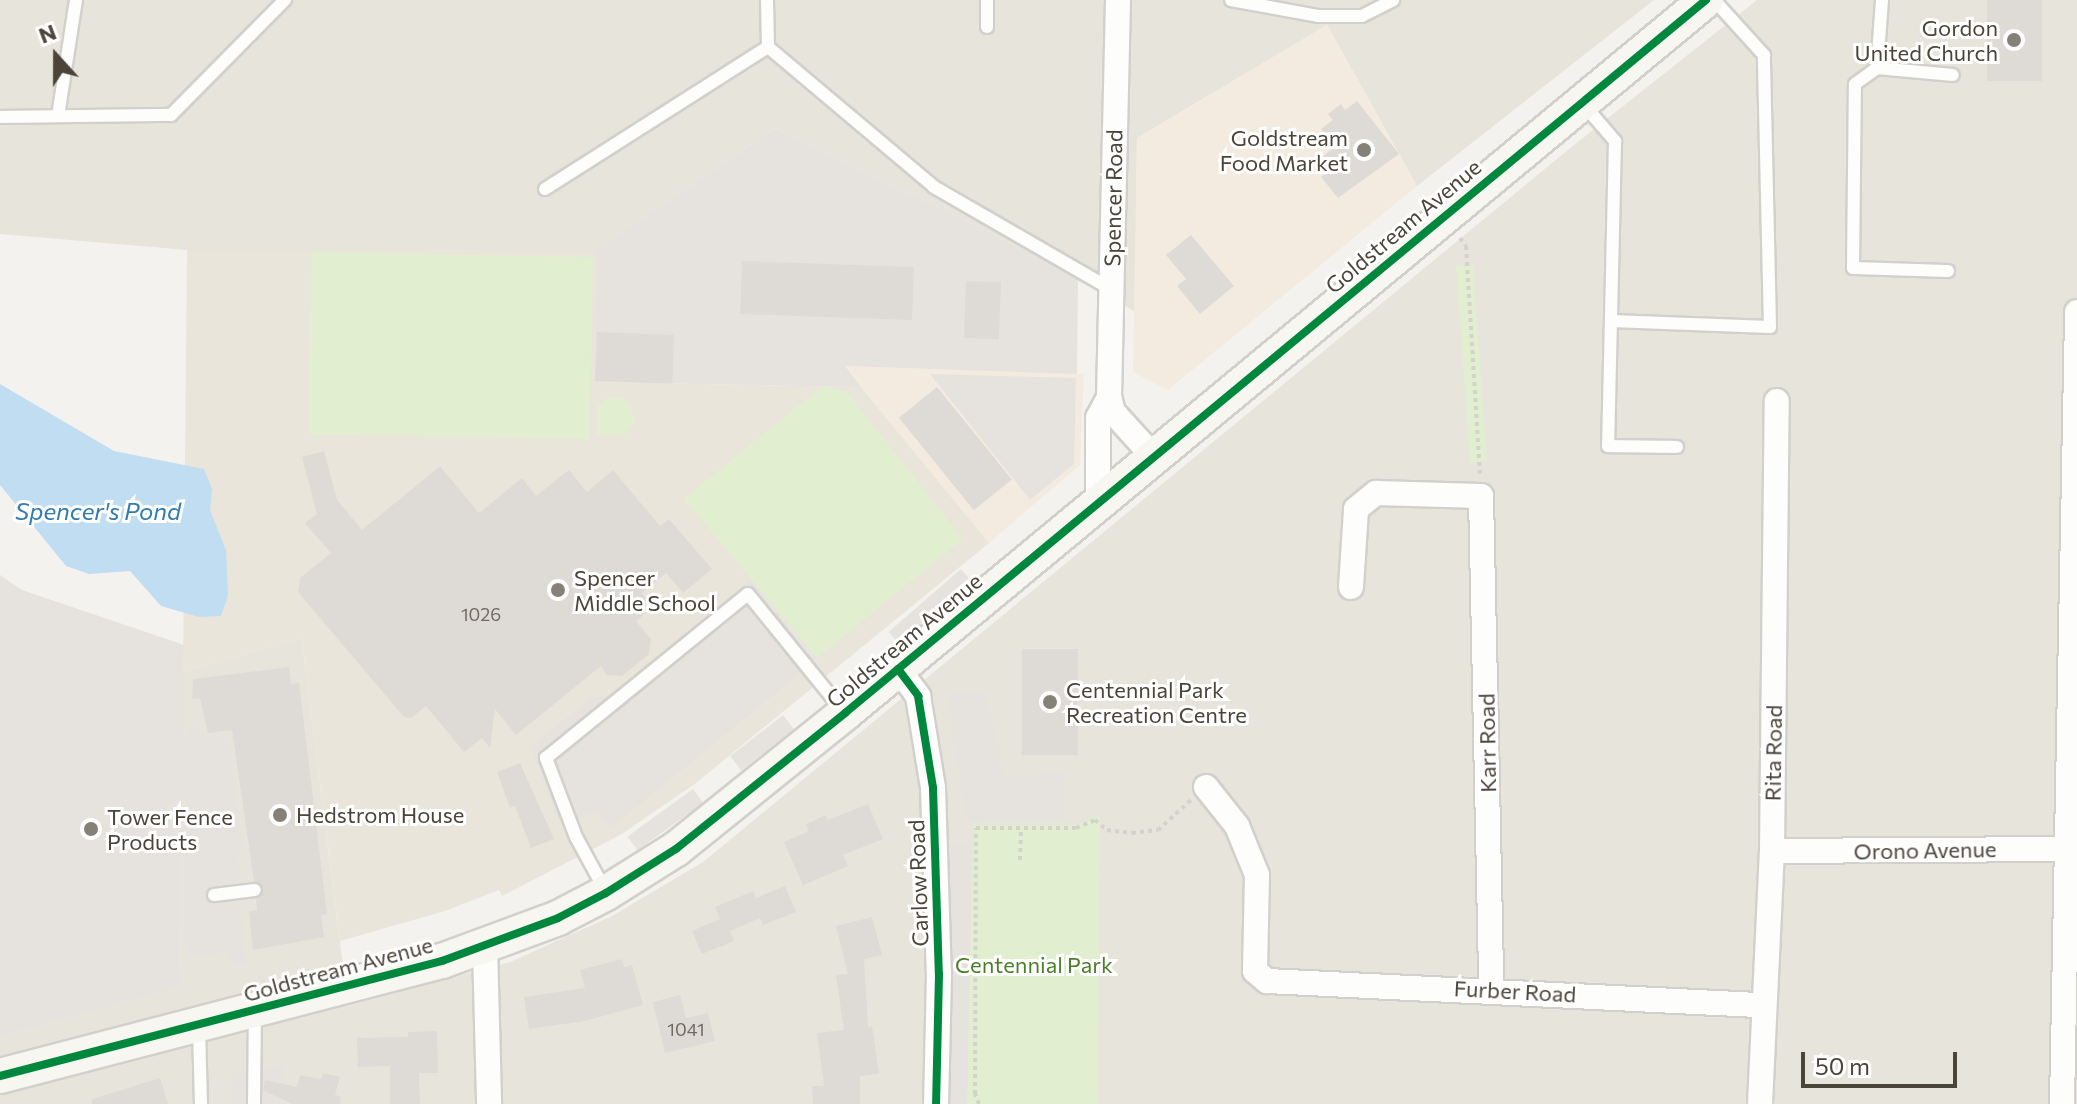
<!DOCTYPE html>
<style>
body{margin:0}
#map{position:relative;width:2077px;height:1104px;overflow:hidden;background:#f4f2ee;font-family:Commissioner,sans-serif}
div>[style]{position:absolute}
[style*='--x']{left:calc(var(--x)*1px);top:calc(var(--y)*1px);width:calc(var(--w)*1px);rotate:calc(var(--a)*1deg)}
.residential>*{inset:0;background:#e7e4dc}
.commercial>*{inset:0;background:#f3ebdf}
.industrial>*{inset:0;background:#e6e2de}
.education>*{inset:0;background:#eae5da}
.green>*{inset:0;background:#e1eecf;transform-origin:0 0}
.parking>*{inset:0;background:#e6e3df;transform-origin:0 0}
.water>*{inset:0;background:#c0ddf1}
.building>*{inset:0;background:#dedbd6;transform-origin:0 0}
.path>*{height:4px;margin-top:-2px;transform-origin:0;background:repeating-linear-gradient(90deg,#d3d2cc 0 4px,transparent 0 8px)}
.roads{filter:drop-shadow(2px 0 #d2d0cb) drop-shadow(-2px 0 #d2d0cb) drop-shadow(0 2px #d2d0cb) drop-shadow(0 -2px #d2d0cb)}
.lane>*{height:12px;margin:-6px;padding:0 6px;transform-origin:6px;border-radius:6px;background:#fdfdfc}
.street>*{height:24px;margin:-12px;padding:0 12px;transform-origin:12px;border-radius:12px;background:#fdfdfc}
.secondary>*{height:34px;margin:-17px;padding:0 17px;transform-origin:17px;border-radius:17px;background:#f7f6f1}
.cycleway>*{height:8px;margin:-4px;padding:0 4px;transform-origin:4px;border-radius:4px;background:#00873e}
.dots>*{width:22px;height:22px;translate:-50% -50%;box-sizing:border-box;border:4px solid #fff;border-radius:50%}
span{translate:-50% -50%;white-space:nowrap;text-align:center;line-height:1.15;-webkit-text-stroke:6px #fff;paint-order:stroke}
.number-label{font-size:18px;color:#706a61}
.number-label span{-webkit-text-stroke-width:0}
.poi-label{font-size:22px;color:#4b4439}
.right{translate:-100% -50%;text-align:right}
.left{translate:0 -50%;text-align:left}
.street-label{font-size:22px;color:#4b4439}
.park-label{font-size:22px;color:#4a7f2a}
.water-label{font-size:24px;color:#2e7ab2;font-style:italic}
.north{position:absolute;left:16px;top:16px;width:80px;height:80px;-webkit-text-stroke:6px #fff;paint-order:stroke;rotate:339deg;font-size:22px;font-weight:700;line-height:32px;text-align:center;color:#4b4439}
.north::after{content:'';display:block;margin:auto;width:28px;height:36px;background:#4b4439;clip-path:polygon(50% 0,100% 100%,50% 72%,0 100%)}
.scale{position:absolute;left:1801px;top:1052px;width:156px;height:36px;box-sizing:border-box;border:4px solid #4b4439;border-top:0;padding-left:10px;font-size:24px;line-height:28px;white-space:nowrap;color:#4b4439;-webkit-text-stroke:6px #fff;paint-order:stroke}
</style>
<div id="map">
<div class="residential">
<div style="clip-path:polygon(0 0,1654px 0,1417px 186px,1327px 25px,1137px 138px,1135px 312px,1078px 276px,776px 128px,596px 250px,187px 250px,0 234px)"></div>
<div style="clip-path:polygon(1757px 0,2077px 0,2077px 1104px,0 1104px,0 1037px,180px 985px,183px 672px,302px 638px,348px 1006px,510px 962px,612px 916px,703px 862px,1569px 149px)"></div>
</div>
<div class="commercial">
<div style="clip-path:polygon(1327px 25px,1417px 186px,1168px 390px,1133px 372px,1137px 138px)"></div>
<div style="clip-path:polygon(844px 366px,1084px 374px,1080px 465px,989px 543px)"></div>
</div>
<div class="industrial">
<div style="clip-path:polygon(776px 128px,1078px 276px,1077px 374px,845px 366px,861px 387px,594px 382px,596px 250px)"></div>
<div style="clip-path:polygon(0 575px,22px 590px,184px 645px,180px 986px,0 1037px)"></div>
</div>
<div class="education">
<div style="clip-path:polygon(187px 250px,596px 250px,595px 382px,861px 387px,989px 543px,696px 783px,622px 834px,502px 896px,499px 890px,445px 911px,340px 941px,302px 638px,183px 672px)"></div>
</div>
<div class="green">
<div style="left:593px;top:257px;width:182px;height:281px;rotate:91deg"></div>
<div style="left:1473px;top:265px;width:197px;height:17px;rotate:86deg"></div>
<div style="clip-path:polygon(822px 386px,846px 391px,963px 539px,817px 658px,684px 499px)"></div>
<div style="clip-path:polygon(622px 398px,631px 406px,634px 422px,625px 435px,597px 435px,597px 406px,606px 399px)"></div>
<div style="clip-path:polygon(1100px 814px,1098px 1104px,967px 1104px,973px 825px,1079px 825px)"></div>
</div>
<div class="parking">
<div style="clip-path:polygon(1014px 290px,1030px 290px,1051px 308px,1068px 309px,1066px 333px,1050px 332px,1029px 340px,1014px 339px)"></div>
<div style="clip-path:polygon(930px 374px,1076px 378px,1074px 464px,1030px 500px)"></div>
<div style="left:961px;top:569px;width:18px;height:96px;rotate:49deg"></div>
<div style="clip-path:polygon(750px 580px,815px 661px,611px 828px,598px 812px,559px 824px,531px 746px,591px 698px,613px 695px)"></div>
<div style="clip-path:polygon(985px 691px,1005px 777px,1066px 772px,1065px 820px,966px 822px,947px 694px)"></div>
<div style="left:783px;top:715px;width:18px;height:67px;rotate:52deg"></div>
<div style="clip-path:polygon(193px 726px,207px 736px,224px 734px,224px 739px,229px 739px,243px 851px,237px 852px,240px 881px,224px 883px,226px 905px,240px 903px,247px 964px,230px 966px,228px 952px,189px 957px,187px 940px,184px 940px,184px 816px,187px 815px,183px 740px)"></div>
<div style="left:693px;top:789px;width:17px;height:81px;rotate:54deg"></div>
<div style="clip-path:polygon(949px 844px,972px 845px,967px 1104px,948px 1104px)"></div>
<div style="clip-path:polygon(284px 1065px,283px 1104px,230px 1104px,231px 1073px)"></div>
</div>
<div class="water">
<div style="clip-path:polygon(0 384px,114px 451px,204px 469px,212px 489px,210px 510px,226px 550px,228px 596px,221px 616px,199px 617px,161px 606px,130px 571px,89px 574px,66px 566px,0 485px)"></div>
</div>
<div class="building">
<div style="left:1987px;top:0;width:55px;height:81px"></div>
<div style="clip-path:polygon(1357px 101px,1399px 154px,1338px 198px,1321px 177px,1325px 174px,1316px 162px,1335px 147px,1321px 129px,1333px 120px,1328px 114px,1341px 104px,1345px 110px)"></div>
<div style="clip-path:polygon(1191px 235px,1234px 286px,1200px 314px,1177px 286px,1186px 279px,1166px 255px)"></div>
<div style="left:742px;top:261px;width:172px;height:53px;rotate:2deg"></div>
<div style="left:966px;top:281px;width:35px;height:57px;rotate:2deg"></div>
<div style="left:597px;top:332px;width:77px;height:49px;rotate:2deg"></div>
<div style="left:937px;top:387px;width:119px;height:49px;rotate:51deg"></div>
<div style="clip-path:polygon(324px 451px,337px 500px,362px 530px,440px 466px,479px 513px,522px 478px,536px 496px,569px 470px,587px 492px,613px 470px,660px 526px,669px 519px,712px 569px,683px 593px,666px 573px,642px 593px,653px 607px,636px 621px,651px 639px,649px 654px,622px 676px,607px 675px,601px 666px,516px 735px,495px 709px,490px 748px,482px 738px,464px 752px,426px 706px,411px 718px,404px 717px,298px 592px,300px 578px,331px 553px,305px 523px,317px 514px,302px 457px)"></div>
<div style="left:1022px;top:649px;width:56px;height:106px"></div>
<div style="clip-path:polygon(289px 667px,291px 684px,299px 683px,327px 914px,321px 915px,324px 937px,253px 950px,249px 911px,257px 910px,256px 899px,264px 890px,254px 881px,232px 730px,208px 733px,200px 698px,192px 699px,193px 679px)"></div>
<div style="clip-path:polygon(520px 763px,554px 839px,531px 848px,515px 806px,510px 808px,497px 772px)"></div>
<div style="clip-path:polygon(868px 804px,883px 839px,843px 855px,848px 866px,803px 885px,784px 842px,809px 831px,806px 824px,826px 815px,828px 820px)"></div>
<div style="clip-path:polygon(785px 886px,796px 912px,763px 925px,760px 918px,730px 931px,734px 941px,702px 954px,692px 931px,720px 919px,715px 907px,753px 891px,756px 898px)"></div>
<div style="clip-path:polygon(872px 917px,882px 955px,864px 959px,868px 1027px,872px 1026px,879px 1074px,860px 1076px,860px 1104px,813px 1104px,812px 1086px,824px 1086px,817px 1033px,844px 1030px,836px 975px,848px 974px,836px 926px)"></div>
<div style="clip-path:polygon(622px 959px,624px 967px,632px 965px,643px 1005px,585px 1021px,529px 1029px,524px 997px,585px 988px,580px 970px)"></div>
<div style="clip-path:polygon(680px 995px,686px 1018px,708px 1013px,715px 1041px,665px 1053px,653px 1002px)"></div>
<div style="clip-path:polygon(437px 1031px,438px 1073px,419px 1073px,420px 1104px,390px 1104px,390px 1066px,358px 1067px,357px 1038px,408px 1037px,408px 1032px)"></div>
<div style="clip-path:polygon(323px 1073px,340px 1077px,335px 1095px,341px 1097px,340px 1104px,292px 1104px,263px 1090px,265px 1080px,297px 1087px,300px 1075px,321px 1079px)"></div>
<div style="clip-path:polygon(160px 1078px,168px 1104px,92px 1104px,92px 1099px)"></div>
</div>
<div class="path">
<div style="--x:1460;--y:238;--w:10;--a:53"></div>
<div style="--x:1466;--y:246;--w:228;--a:86.5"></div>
<div style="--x:1020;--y:860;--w:32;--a:-88"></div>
<div style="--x:979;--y:1104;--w:11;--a:-112"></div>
<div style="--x:975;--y:1094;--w:266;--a:-89.8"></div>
<div style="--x:976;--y:828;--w:100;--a:0"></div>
<div style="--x:1076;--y:828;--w:21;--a:-23"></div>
<div style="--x:1095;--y:820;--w:16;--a:40"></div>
<div style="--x:1107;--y:830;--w:25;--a:7"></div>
<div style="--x:1132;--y:833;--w:26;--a:-7"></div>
<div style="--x:1158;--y:830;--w:45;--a:-42.3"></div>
</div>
<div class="roads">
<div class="lane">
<div style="--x:767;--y:0;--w:47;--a:88.8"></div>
<div style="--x:768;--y:47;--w:217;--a:40.1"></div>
<div style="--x:934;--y:187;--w:204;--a:30"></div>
<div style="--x:1231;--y:0;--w:88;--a:10.4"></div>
<div style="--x:1318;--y:16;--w:44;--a:0"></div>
<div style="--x:1362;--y:16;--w:35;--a:-27"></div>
<div style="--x:987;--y:27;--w:27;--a:-90"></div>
<div style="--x:1877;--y:68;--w:68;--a:-85.8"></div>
<div style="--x:1584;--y:105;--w:48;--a:49.3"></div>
<div style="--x:1615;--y:141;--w:305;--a:91.3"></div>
<div style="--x:1608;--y:446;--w:69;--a:0.8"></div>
<div style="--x:58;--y:116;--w:117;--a:-81.2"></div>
<div style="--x:1;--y:117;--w:170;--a:-0.7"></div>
<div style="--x:171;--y:115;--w:162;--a:-45.3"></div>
<div style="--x:545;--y:189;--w:264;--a:-32.5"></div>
<div style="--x:1948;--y:271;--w:95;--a:-178.2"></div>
<div style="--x:1853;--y:268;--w:184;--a:-89.4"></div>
<div style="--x:1855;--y:84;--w:27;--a:-36"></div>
<div style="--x:1877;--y:68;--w:76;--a:5.3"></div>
<div style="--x:1611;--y:321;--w:159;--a:2.2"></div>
<div style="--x:1770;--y:327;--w:272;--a:-91.3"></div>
<div style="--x:1764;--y:55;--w:74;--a:-132.3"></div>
<div style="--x:606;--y:892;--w:63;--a:-118.6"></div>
<div style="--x:576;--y:837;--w:85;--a:-110.8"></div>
<div style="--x:546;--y:758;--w:260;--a:-39.1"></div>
<div style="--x:748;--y:594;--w:151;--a:50.9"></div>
<div style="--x:214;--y:895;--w:41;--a:-7"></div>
<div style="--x:199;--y:1028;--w:76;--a:88.5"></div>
<div style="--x:254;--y:1104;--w:93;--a:-89.4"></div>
</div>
<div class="street">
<div style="--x:1118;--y:0;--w:397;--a:91.3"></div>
<div style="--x:1109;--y:397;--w:16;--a:75"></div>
<div style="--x:1113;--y:412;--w:61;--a:47.7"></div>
<div style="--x:1098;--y:503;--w:85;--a:-90"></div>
<div style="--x:1098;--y:418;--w:24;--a:-62"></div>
<div style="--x:1351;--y:587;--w:78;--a:-86.3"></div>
<div style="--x:1356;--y:509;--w:26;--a:-39"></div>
<div style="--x:1376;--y:493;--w:105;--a:1.6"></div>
<div style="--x:1481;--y:496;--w:494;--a:88.8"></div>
<div style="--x:898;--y:669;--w:34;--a:53"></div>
<div style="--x:918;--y:696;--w:93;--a:80.7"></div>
<div style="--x:933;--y:788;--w:186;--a:88.2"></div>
<div style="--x:939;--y:974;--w:130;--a:91.3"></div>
<div style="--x:1206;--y:787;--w:50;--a:51.5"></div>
<div style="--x:1237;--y:826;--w:53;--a:67.8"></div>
<div style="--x:1257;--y:875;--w:96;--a:91.2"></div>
<div style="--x:1255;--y:971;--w:16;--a:40"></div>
<div style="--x:1267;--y:981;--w:496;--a:2.8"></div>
<div style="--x:1772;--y:851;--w:305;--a:-0.4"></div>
<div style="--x:485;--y:947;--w:157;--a:88.5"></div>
<div style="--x:1760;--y:1104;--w:253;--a:-87.3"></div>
<div style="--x:1772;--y:851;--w:450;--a:-89.4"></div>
<div style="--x:2062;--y:1104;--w:792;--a:-88.91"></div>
</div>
<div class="secondary">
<div style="--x:0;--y:1076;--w:457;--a:-14.6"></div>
<div style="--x:442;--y:961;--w:124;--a:-20.3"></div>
<div style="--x:558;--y:918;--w:54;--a:-27.5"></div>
<div style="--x:606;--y:893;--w:83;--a:-32.2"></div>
<div style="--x:676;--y:849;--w:217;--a:-38.8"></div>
<div style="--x:845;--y:713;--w:1118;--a:-39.63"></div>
</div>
</div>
<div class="cycleway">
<div style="--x:898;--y:669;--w:34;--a:53"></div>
<div style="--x:918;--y:696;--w:93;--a:80.7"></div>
<div style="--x:933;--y:788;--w:186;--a:88.2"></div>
<div style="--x:939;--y:974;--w:130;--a:91.3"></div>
<div style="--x:0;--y:1076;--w:457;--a:-14.6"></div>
<div style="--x:442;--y:961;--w:124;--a:-20.3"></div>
<div style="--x:558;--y:918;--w:54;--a:-27.5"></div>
<div style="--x:606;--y:893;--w:83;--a:-32.2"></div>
<div style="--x:676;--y:849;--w:217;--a:-38.8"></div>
<div style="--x:845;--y:713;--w:1118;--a:-39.63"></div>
</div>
<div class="dots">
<div style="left:2014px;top:40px;background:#868178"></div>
<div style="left:1364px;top:150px;background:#868178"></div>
<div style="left:558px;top:590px;background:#868178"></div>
<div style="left:1050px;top:702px;background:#868178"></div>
<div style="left:280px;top:815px;background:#868178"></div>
<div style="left:91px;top:829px;background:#868178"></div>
</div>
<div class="number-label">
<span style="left:481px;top:614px">1026</span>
<span style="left:686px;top:1029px">1041</span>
</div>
<div class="poi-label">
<span class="right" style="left:1998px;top:40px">Gordon<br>United Church</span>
<span class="right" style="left:1348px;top:150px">Goldstream<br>Food Market</span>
<span class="left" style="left:574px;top:590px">Spencer<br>Middle School</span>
<span class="left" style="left:1066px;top:702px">Centennial Park<br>Recreation Centre</span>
<span class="left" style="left:296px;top:815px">Hedstrom House</span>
<span class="left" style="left:107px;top:829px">Tower Fence<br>Products</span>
</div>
<div class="street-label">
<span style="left:1113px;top:198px;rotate:-89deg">Spencer Road</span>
<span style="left:1403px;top:226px;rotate:-40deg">Goldstream Avenue</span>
<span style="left:904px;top:640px;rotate:-40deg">Goldstream Avenue</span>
<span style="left:1487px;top:743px;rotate:-91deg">Karr Road</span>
<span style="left:1773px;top:753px;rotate:-89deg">Rita Road</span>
<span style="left:1925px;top:850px;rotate:-1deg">Orono Avenue</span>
<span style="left:918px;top:883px;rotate:-92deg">Carlow Road</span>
<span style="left:338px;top:969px;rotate:-15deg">Goldstream Avenue</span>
<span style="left:1515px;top:991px;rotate:3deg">Furber Road</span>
</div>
<div class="park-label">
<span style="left:1034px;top:965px">Centennial Park</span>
</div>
<div class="water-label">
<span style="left:98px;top:511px">Spencer's Pond</span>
</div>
<div class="north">N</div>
<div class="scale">50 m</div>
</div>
